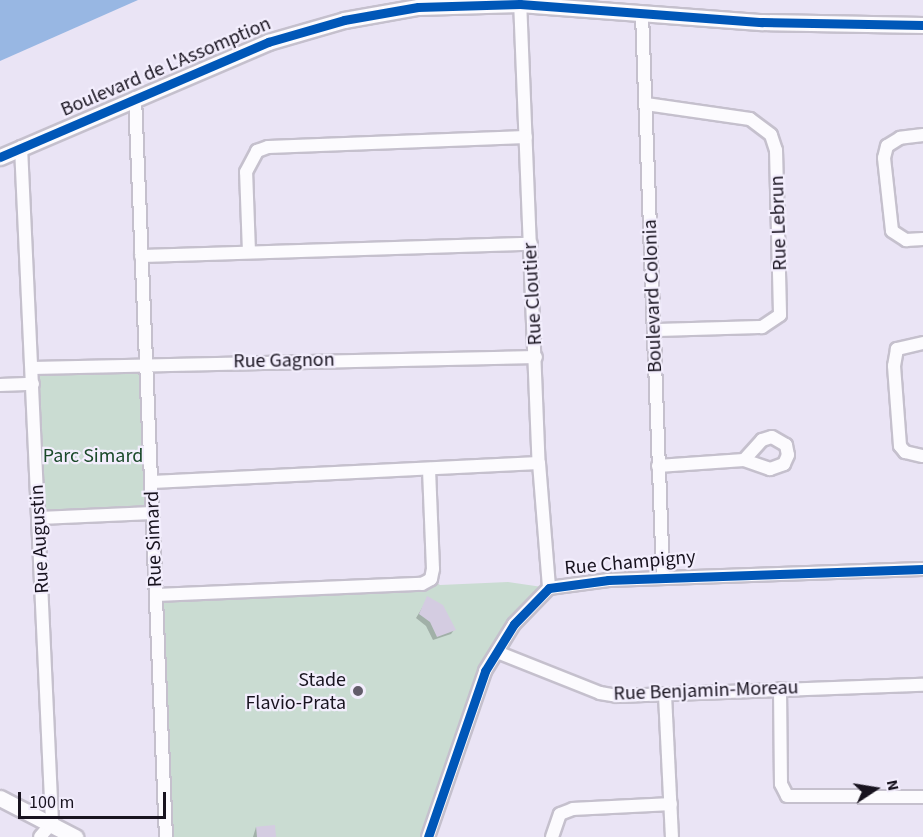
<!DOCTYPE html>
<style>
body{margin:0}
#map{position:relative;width:923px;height:837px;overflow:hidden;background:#eae4f5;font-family:"Source Sans 3",sans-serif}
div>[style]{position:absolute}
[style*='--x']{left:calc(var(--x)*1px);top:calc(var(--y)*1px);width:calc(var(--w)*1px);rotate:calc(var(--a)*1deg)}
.green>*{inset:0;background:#cadcd2;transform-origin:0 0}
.water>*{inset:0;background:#98b7e3}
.shadow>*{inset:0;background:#0003}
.building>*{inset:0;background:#d4cce1;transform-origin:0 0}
.roads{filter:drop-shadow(2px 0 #c5c0cd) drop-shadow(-2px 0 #c5c0cd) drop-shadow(0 2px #c5c0cd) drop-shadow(0 -2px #c5c0cd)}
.minor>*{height:12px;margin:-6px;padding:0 6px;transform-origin:6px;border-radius:6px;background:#fcfbfe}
.tertiary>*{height:15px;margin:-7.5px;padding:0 7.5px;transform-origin:7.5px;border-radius:7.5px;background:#fcfbfe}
.cycleway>*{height:9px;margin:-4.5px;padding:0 4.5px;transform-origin:4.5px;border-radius:4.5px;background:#0057b8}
.dots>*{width:16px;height:16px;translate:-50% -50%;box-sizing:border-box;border:3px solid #f3eefd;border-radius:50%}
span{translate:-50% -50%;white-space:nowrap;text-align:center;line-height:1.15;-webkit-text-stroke:4.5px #f3eefd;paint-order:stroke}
.street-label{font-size:20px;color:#18131f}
.park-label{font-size:20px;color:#1a4929}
.poi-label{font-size:20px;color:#18131f}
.right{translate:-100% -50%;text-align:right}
.north{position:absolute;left:845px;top:759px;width:60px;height:60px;-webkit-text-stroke:4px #f3eefd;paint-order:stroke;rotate:78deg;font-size:16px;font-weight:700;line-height:24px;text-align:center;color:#18131f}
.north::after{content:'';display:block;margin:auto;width:21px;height:27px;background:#18131f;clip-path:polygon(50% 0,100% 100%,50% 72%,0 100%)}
.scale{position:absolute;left:18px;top:792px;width:148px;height:27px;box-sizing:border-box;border:3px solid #18131f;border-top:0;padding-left:8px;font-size:18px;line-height:21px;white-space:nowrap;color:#18131f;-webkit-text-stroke:4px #f3eefd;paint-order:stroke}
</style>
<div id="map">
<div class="green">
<div style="left:145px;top:364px;width:149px;height:113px;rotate:87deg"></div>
<div style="clip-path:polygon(431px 579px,440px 585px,508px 582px,549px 588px,485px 671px,430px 837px,166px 837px,156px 595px)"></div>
</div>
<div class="water">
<div style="clip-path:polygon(0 0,138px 0,0 61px)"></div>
</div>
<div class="shadow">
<div style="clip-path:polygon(428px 598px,454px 630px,451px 634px,433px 640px,426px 626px,416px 618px)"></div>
<div style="clip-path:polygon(256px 827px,274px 837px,253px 837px)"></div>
</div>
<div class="building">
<div style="clip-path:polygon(427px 596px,443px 605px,456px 630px,437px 637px,430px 622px,419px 614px)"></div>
<div style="left:275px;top:825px;width:12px;height:19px;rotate:85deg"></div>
</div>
<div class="roads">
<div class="minor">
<div style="--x:520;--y:0;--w:463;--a:87.7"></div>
<div style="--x:539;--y:463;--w:125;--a:85.4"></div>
<div style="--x:642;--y:14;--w:563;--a:87.86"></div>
<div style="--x:135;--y:98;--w:740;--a:87.6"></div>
<div style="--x:646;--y:104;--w:105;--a:8.2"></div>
<div style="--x:750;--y:119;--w:26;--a:37"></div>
<div style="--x:771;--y:135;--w:16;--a:72"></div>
<div style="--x:776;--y:150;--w:165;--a:88.6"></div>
<div style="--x:780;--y:315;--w:22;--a:146"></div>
<div style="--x:762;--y:327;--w:107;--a:178.4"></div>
<div style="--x:923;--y:135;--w:23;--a:173"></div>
<div style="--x:900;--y:138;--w:15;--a:148"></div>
<div style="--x:887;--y:146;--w:12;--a:104"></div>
<div style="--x:884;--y:158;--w:73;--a:83.7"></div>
<div style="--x:892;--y:231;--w:17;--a:33"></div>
<div style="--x:906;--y:240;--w:17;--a:-3"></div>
<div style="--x:21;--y:147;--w:677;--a:87.37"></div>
<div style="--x:52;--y:823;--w:18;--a:131"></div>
<div style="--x:249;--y:252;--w:80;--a:-92.1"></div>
<div style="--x:246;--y:172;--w:24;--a:-62"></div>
<div style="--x:257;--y:151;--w:12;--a:-20"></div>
<div style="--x:268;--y:147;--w:258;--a:-2.2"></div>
<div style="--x:141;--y:256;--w:390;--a:-1.8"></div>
<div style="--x:923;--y:343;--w:27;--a:167"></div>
<div style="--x:897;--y:349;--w:17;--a:100"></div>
<div style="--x:894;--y:366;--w:80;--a:85.7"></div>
<div style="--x:900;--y:446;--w:8;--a:50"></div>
<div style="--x:905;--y:452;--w:18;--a:13"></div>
<div style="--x:32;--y:368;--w:504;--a:-1.25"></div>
<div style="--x:0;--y:385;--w:33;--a:-2"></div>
<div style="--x:772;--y:437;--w:16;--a:30"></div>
<div style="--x:786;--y:445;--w:10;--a:79"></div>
<div style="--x:788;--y:455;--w:10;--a:114"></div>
<div style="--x:784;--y:464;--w:15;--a:160"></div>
<div style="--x:770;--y:469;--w:28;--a:-161"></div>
<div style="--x:744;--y:460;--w:27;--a:-48"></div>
<div style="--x:762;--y:440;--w:10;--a:-17"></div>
<div style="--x:658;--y:466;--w:86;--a:-4"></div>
<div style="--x:152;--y:482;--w:387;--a:-2.8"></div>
<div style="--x:40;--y:518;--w:112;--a:-2.6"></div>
<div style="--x:156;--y:595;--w:266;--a:-2.4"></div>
<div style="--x:422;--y:584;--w:10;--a:-29"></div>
<div style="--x:431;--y:579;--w:10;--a:-79"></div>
<div style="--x:433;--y:569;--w:100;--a:-92.3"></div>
<div style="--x:497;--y:652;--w:111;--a:21.7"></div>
<div style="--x:600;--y:693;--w:17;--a:10"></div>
<div style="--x:617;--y:696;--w:306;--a:-2.1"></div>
<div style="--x:780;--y:689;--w:95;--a:89.4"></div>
<div style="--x:781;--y:784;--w:13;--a:63"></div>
<div style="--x:787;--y:796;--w:136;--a:0.4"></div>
<div style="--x:665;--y:695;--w:142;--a:87.2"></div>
<div style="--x:428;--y:837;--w:176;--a:-71"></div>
<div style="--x:485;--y:671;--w:55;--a:-58.3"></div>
<div style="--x:514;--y:624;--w:50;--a:-45.8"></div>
<div style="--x:549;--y:588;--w:60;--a:-7.7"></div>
<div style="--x:608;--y:580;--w:315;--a:-2"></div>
<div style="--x:552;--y:837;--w:24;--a:-71"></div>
<div style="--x:560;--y:814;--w:14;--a:-21"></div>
<div style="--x:573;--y:809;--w:98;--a:-2.9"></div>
</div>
<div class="tertiary">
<div style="--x:0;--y:157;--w:292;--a:-23.2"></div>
<div style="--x:268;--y:42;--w:79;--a:-16.1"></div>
<div style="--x:344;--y:20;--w:75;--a:-10"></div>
<div style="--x:418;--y:7;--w:102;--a:-1.7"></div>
<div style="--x:520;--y:4;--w:243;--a:4.3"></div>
<div style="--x:762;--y:22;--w:161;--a:1.1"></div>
<div style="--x:0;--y:798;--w:85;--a:27.5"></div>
</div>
</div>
<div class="cycleway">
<div style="--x:0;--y:157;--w:292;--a:-23.2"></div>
<div style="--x:268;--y:42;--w:79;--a:-16.1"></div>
<div style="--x:344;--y:20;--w:75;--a:-10"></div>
<div style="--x:418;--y:7;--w:102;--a:-1.7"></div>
<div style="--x:520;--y:4;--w:243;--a:4.3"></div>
<div style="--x:762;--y:22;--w:161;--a:1.1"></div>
<div style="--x:428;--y:837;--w:176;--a:-71"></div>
<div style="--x:485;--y:671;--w:55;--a:-58.3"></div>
<div style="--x:514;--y:624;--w:50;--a:-45.8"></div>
<div style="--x:549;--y:588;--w:60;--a:-7.7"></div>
<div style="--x:608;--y:580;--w:315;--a:-2"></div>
</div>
<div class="dots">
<div style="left:358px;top:691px;background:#625c6a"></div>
</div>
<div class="street-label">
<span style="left:166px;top:67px;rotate:-23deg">Boulevard de L'Assomption</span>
<span style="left:779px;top:223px;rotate:-92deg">Rue Lebrun</span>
<span style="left:533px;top:294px;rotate:-93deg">Rue Cloutier</span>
<span style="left:653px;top:296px;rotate:-92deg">Boulevard Colonia</span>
<span style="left:284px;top:361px;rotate:-1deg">Rue Gagnon</span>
<span style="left:40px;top:539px;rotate:-93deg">Rue Augustin</span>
<span style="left:154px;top:539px;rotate:-92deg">Rue Simard</span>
<span style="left:630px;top:563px;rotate:-5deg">Rue Champigny</span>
<span style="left:706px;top:691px;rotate:-2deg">Rue Benjamin-Moreau</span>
</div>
<div class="park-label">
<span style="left:93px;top:456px">Parc Simard</span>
</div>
<div class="poi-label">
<span class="right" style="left:346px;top:692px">Stade<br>Flavio-Prata</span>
</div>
<div class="north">N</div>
<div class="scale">100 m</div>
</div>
